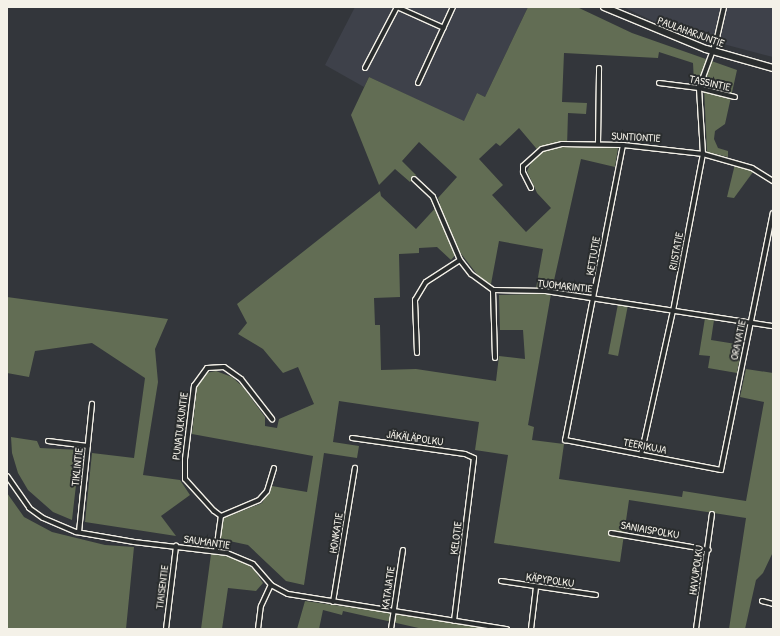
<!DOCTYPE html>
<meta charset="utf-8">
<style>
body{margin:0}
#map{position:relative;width:780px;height:636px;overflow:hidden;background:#33363b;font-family:"Patrick Hand",sans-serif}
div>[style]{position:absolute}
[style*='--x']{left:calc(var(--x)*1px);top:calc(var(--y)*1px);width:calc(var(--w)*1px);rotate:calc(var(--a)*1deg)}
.built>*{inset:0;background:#3e414a}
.green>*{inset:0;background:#626d54;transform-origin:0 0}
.roads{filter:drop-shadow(1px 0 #f4f1e8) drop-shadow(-1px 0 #f4f1e8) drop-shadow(0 1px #f4f1e8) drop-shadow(0 -1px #f4f1e8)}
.street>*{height:4px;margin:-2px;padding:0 2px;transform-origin:2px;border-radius:2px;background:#2a2d2e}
.secondary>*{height:6px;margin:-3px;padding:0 3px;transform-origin:3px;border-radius:3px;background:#2a2d2e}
span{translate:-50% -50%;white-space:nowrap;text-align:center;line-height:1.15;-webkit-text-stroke:4px #2a2d2e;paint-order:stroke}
.street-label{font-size:11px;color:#f4f1e8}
.frame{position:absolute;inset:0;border:8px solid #f4f1e8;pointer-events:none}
</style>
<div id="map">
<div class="built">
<div style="clip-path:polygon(355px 7px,528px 7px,485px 97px,477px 93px,464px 122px,369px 77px,364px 87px,325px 65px)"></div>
<div style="clip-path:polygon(623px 7px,773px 7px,773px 57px,727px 45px,653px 21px)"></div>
</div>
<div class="green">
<div style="clip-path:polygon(evenodd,528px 7px,577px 7px,632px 33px,737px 70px,725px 124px,715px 131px,714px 139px,718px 148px,728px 151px,728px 157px,707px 152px,704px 87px,694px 83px,693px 63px,659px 52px,658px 58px,564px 53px,562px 102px,587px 103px,586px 114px,568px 113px,567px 147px,618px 148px,615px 167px,581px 159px,551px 294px,528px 425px,534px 427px,532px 440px,564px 444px,559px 479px,682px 497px,683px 491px,746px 501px,764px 402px,740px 397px,746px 369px,773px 373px,773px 552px,763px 573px,756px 580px,745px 629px,729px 629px,746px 518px,629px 500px,620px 562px,494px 543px,508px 455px,475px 450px,479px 422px,339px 401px,333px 442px,359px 446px,357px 458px,324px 453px,304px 585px,286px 581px,248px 545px,220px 539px,224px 518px,262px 503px,272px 486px,307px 492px,313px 456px,192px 434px,197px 387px,206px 373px,216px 371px,232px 377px,243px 387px,265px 417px,265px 426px,277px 428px,279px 419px,314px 404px,298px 367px,283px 373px,263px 349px,238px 334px,247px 323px,237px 304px,380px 191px,381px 196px,416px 229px,440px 203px,438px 198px,457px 177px,419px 142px,402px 161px,416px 175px,410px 182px,395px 169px,379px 185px,351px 115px,369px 77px,464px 121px,477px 93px,485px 97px,528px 7px,519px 128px,541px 154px,532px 161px,527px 171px,537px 193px,551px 208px,526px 232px,492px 195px,503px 185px,479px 159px,496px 143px,500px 146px,519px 128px,528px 7px,499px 241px,543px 249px,535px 294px,499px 295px,500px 330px,523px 330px,525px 359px,499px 356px,496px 381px,416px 369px,381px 370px,380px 325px,375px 325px,374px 298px,400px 297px,399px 254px,419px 253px,419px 248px,437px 247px,451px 260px,459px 251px,479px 277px,491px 284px,499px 241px)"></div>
<div style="clip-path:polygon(735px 164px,753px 172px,734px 198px,727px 197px)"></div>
<div style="clip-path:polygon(7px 297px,168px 319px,155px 349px,158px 382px,143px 475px,180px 480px,190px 495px,161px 516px,176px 536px,85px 522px,92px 453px,134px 458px,145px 378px,92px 343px,35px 351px,29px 377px,7px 373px)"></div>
<div style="left:618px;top:304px;width:10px;height:51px;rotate:11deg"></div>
<div style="clip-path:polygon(705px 318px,714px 320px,711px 340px,742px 345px,737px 373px,708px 368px,710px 356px,699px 355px)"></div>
<div style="clip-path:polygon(11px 437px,37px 441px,40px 448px,80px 450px,72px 520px,53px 512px,28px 490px,18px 473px,12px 453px)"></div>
<div style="clip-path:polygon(7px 493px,24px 517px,52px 532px,105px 545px,134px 547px,126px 629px,7px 629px)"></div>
<div style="clip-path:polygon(211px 554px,232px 557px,245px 562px,255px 571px,263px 583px,256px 591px,228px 588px,222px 629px,201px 629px)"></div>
<div style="clip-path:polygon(305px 601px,398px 614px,491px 629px,423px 629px,343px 611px,342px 615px,323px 610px,319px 629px,297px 629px)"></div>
</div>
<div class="roads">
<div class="street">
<div style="--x:397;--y:7;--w:51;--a:24.1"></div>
<div style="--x:365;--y:68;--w:69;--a:-62.3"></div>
<div style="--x:418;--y:83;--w:84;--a:-65.3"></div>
<div style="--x:659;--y:83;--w:40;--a:7.1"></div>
<div style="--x:699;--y:88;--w:37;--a:14"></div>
<div style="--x:598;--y:144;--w:76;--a:-89.2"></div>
<div style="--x:623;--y:145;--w:301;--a:101.1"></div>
<div style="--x:565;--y:440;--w:159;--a:10.9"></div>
<div style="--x:721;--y:470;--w:262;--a:-78.6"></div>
<div style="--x:414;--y:179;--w:26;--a:43"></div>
<div style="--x:433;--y:197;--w:69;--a:66.8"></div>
<div style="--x:460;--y:260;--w:18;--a:52"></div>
<div style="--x:471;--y:274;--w:27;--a:36"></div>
<div style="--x:493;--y:290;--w:53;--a:1.1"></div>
<div style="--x:546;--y:291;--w:230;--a:8.8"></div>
<div style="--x:531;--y:188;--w:18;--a:-117"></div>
<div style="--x:523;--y:172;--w:6;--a:-90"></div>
<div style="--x:523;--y:166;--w:25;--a:-42"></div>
<div style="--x:542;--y:149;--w:21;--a:-14"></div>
<div style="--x:562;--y:144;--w:61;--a:0.9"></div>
<div style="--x:623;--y:145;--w:81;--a:6.4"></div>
<div style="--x:703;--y:154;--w:51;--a:15.9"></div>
<div style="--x:752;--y:168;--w:25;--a:32"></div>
<div style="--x:493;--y:290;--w:68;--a:88.3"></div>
<div style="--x:417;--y:353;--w:53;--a:-92.2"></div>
<div style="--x:415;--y:300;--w:21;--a:-59"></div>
<div style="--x:426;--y:282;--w:40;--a:-32.9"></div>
<div style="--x:352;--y:438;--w:114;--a:8.1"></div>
<div style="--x:465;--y:454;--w:10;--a:24"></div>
<div style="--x:474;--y:458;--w:164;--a:97"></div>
<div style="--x:48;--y:441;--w:40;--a:7.1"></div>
<div style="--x:641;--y:455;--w:148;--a:-77.5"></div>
<div style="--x:673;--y:311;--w:160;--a:-79.2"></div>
<div style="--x:703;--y:154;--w:66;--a:-93.5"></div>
<div style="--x:699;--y:88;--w:49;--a:-69.7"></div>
<div style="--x:716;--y:42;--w:36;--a:-77"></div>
<div style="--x:7;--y:476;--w:39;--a:55"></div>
<div style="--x:29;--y:508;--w:17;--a:36"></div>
<div style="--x:43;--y:518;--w:36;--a:23"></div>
<div style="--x:76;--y:532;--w:59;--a:9.8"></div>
<div style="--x:134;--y:542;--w:94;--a:6.7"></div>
<div style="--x:227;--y:553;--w:28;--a:23"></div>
<div style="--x:253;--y:564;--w:28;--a:49"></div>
<div style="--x:271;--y:585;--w:19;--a:28"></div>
<div style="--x:288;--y:594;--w:222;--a:9.1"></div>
<div style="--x:221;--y:516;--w:41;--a:-22.8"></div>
<div style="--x:259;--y:500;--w:12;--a:-48"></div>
<div style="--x:267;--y:491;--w:24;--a:-73"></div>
<div style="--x:79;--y:532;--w:129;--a:-84.2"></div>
<div style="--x:611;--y:533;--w:99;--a:9.8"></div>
<div style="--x:216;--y:551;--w:35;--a:-82"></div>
<div style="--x:221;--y:516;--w:9;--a:-144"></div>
<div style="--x:214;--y:511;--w:43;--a:-132.2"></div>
<div style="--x:185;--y:479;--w:20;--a:-90"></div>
<div style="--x:185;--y:459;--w:74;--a:-83"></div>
<div style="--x:194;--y:386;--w:22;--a:-54"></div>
<div style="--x:207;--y:368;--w:17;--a:-3"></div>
<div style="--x:224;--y:367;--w:21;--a:35"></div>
<div style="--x:241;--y:379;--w:51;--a:52.2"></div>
<div style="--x:501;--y:581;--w:96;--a:8.4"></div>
<div style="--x:762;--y:601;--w:11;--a:15"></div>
<div style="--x:333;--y:602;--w:136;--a:-80.7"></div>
<div style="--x:166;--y:629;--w:84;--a:-83.1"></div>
<div style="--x:258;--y:629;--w:23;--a:-83"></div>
<div style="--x:261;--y:606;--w:23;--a:-65"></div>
<div style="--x:391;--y:629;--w:80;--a:-81.4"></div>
<div style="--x:531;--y:629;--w:42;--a:-83.2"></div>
<div style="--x:696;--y:629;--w:116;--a:-82.1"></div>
</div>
<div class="secondary">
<div style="--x:604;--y:7;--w:110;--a:22.4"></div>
<div style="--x:706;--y:49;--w:70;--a:15.8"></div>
</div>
</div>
<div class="street-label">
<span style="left:691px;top:32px;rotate:20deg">PAULAHARJUNTIE</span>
<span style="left:710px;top:83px;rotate:12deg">TASSINTIE</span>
<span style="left:636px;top:137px;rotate:3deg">SUNTIONTIE</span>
<span style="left:676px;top:251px;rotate:-79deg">RIISTATIE</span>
<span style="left:593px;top:256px;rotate:-80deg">KETTUTIE</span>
<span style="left:565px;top:286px;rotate:6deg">TUOMARINTIE</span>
<span style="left:738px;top:340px;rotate:-78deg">ORAVATIE</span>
<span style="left:180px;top:426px;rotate:-83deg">PUNATULKUNTIE</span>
<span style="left:415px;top:438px;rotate:8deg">JÄKÄLÄPOLKU</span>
<span style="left:645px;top:446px;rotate:11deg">TEERIKUJA</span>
<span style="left:77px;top:467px;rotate:-84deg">TIKLINTIE</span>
<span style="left:650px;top:530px;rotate:10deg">SANIAISPOLKU</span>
<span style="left:336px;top:533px;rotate:-81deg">HONKATIE</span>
<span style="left:456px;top:538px;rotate:-83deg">KELOTIE</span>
<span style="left:207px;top:542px;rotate:8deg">SAUMANTIE</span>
<span style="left:696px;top:570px;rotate:-82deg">HAVUPOLKU</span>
<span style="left:550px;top:580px;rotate:8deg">KÄPYPOLKU</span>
<span style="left:162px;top:587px;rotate:-83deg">TIAISENTIE</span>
<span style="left:388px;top:588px;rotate:-82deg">KATAJATIE</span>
</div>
<div class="frame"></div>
</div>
